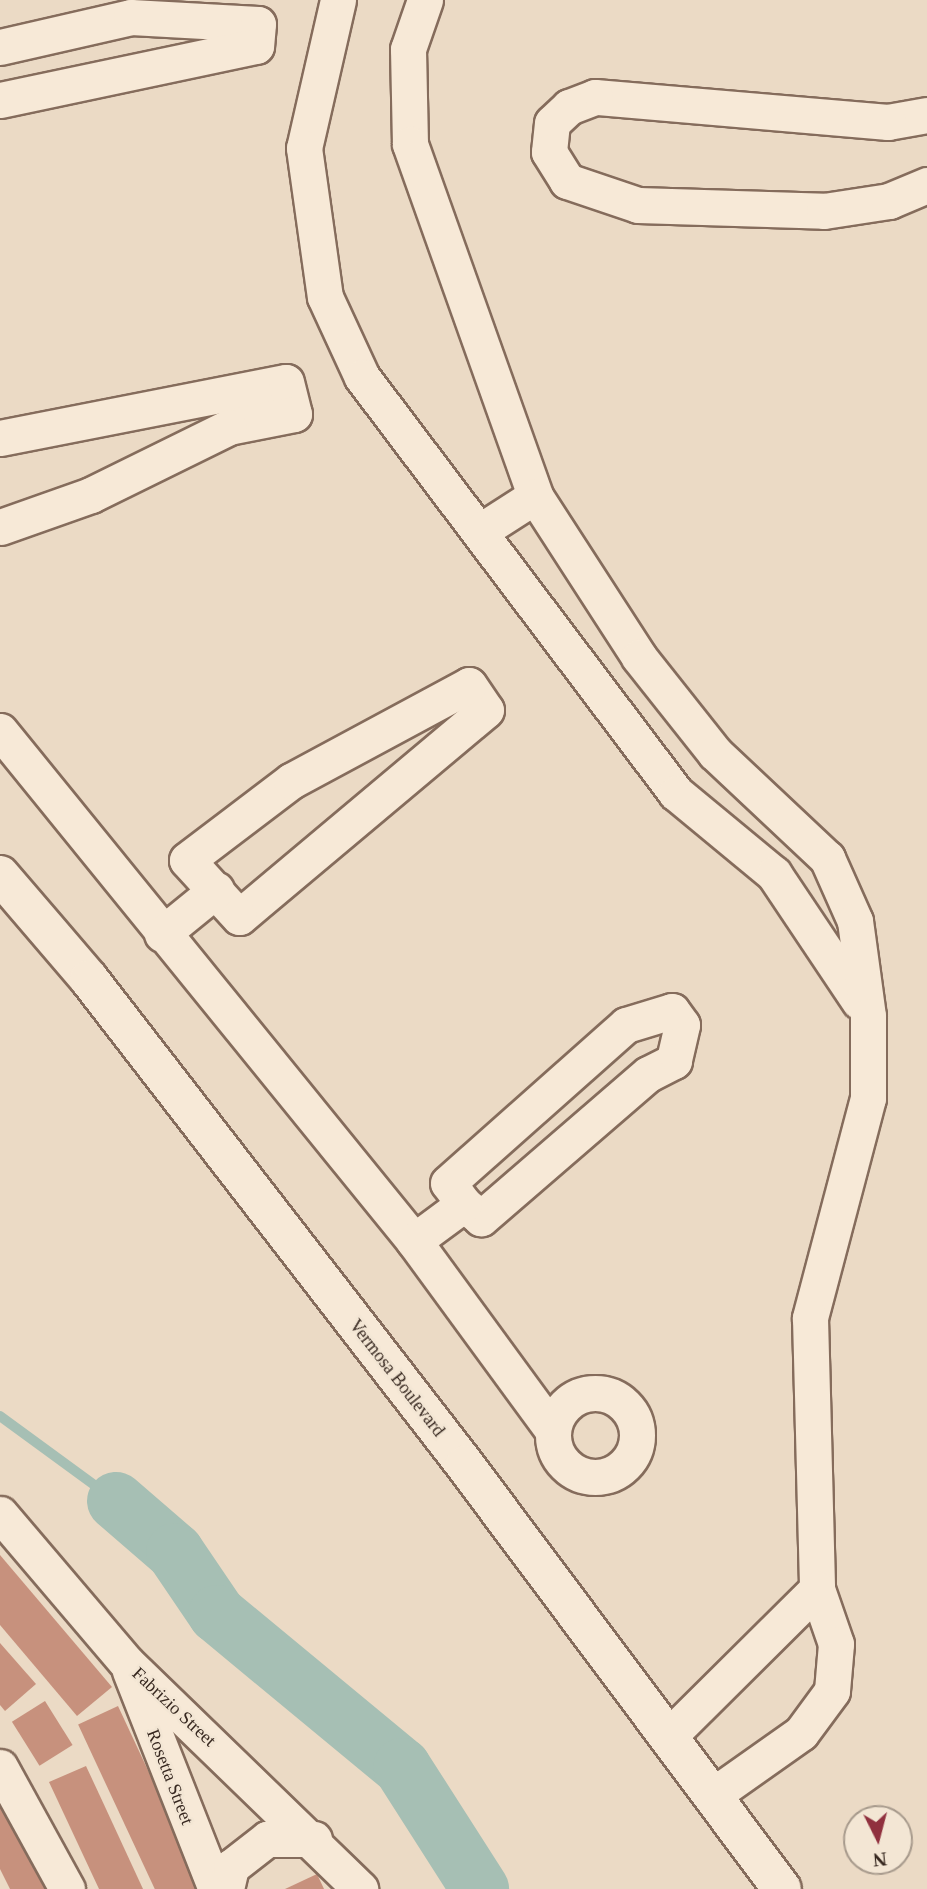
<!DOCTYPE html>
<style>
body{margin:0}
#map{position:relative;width:927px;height:1889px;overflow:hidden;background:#ebdac5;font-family:"Times New Roman",serif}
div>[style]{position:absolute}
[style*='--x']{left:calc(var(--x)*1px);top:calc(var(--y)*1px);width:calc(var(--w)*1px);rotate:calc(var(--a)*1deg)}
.stream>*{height:10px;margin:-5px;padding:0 5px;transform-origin:5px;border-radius:5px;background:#a6bfb4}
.river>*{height:58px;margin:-29px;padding:0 29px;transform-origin:29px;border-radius:29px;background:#a6bfb4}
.building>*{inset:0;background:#c7917d;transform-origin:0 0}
.roads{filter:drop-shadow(2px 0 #856c5c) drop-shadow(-2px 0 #856c5c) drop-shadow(0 2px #856c5c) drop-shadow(0 -2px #856c5c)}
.minor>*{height:35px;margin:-17.5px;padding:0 17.5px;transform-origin:17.5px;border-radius:17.5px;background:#f7e9d7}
.minor>.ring{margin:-17.5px;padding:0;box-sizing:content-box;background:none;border:35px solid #f7e9d7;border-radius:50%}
.secondary>*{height:38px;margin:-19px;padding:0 19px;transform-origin:19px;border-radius:19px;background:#f7e9d7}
span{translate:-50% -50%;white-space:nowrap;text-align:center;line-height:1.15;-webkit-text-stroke:5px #f3e6d4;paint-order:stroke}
.street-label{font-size:18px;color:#36271f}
.north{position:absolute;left:843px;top:1805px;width:70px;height:70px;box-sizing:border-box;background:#f3e6d4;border:2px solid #a79a8c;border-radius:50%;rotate:174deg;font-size:19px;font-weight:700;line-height:28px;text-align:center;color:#36271f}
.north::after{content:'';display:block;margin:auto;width:24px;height:32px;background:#90303e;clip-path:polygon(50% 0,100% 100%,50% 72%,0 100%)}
</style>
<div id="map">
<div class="stream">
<div style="--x:0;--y:1416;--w:144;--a:36.2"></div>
</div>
<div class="river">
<div style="--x:116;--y:1501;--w:78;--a:40.8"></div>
<div style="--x:175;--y:1552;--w:75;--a:55.9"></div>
<div style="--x:217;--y:1614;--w:240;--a:39.6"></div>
<div style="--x:402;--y:1767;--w:145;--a:57.4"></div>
</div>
<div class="building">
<div style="clip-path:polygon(0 1555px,112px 1687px,77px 1716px,0 1625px)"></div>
<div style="clip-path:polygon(0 1643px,36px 1684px,5px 1711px,0 1705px)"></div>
<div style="left:45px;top:1701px;width:52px;height:39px;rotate:58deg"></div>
<div style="left:118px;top:1706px;width:202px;height:44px;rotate:65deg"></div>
<div style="clip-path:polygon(86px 1766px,100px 1796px,143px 1889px,99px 1889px,49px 1782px)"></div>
<div style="clip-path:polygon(0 1782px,55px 1889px,10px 1889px,0 1869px)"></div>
<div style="clip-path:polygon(317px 1874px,324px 1889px,285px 1889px)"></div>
</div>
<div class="roads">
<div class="minor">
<div style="--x:338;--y:0;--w:152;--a:102.9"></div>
<div style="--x:304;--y:148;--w:150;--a:82"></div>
<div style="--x:325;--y:297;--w:88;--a:65.2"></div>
<div style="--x:362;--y:377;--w:521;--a:52.95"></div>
<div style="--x:676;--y:793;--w:127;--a:39.6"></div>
<div style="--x:774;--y:874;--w:153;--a:56.2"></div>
<div style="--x:425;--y:0;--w:52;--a:109.1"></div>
<div style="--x:408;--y:49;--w:95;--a:88.8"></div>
<div style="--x:410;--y:144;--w:374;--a:70.4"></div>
<div style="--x:535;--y:496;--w:192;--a:57.1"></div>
<div style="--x:639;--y:657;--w:122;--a:51.6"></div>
<div style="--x:715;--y:753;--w:154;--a:43.2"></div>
<div style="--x:827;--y:858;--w:69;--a:66"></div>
<div style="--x:855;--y:921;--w:96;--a:82.2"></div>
<div style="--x:868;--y:1016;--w:82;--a:90"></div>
<div style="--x:868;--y:1098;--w:228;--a:104.8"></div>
<div style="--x:810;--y:1318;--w:271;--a:88.5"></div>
<div style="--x:817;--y:1589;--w:58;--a:70.9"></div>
<div style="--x:836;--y:1644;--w:47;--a:94.9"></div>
<div style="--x:832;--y:1691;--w:52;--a:126.4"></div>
<div style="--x:801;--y:1733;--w:104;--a:144.8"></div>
<div style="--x:0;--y:47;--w:134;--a:-12.9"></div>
<div style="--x:131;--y:17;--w:127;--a:3.2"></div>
<div style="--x:258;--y:24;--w:22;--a:95"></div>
<div style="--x:256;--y:46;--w:262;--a:168.1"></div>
<div style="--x:927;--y:115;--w:40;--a:170"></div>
<div style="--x:888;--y:122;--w:294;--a:-175.1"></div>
<div style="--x:595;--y:97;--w:28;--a:159"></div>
<div style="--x:569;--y:107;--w:23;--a:137"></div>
<div style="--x:552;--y:123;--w:29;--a:96"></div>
<div style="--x:549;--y:152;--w:34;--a:58"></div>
<div style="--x:567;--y:181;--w:75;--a:18.7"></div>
<div style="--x:638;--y:205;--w:186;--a:1.8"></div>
<div style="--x:824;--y:211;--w:66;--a:-8.7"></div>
<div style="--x:889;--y:201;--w:41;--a:-22.8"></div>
<div style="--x:0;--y:438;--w:291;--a:-11.1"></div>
<div style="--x:286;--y:382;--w:33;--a:76"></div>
<div style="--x:294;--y:414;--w:66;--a:168.7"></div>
<div style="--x:229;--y:427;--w:154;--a:153.8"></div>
<div style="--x:91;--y:495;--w:96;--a:160.6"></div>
<div style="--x:482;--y:530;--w:63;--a:-32.7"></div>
<div style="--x:469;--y:685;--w:30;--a:56"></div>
<div style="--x:486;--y:710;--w:322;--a:140"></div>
<div style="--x:239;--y:917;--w:77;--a:-132.4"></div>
<div style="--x:187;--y:860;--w:131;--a:-37.2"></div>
<div style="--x:291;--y:781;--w:202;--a:-28.3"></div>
<div style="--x:0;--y:731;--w:657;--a:50.93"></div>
<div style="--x:414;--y:1241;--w:235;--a:53.8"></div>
<div style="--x:162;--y:934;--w:70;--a:-39.2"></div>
<div style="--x:672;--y:1011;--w:17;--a:54"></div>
<div style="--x:682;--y:1025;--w:37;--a:103"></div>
<div style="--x:674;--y:1061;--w:29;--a:153"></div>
<div style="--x:648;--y:1074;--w:221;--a:139.2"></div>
<div style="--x:481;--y:1218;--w:22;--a:-141"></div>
<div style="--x:464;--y:1204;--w:26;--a:-127"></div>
<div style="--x:448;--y:1183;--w:238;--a:-41.6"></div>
<div style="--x:626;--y:1025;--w:48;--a:-16.9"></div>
<div style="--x:414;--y:1241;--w:62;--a:-36.5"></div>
<div class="ring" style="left:553px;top:1393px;width:49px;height:49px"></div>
<div style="--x:0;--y:1514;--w:196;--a:49.6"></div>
<div style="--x:127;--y:1663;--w:325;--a:44.1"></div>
<div style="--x:130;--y:1671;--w:234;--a:68.5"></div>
<div style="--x:671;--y:1734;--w:206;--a:-44.8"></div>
<div style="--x:0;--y:1767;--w:139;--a:61.2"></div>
<div style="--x:226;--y:1889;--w:23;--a:-77"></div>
<div style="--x:231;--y:1867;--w:46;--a:-37.9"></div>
<div style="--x:267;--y:1839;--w:47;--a:0"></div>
</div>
<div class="secondary">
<div style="--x:0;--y:875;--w:137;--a:49.4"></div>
<div style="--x:89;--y:979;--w:614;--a:52.27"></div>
<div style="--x:465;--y:1465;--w:529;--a:53.22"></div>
</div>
</div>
<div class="street-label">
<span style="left:397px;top:1378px;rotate:52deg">Vermosa Boulevard</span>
<span style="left:174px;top:1707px;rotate:43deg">Fabrizio Street</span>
<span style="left:170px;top:1777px;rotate:69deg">Rosetta Street</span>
</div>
<div class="north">N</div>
</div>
